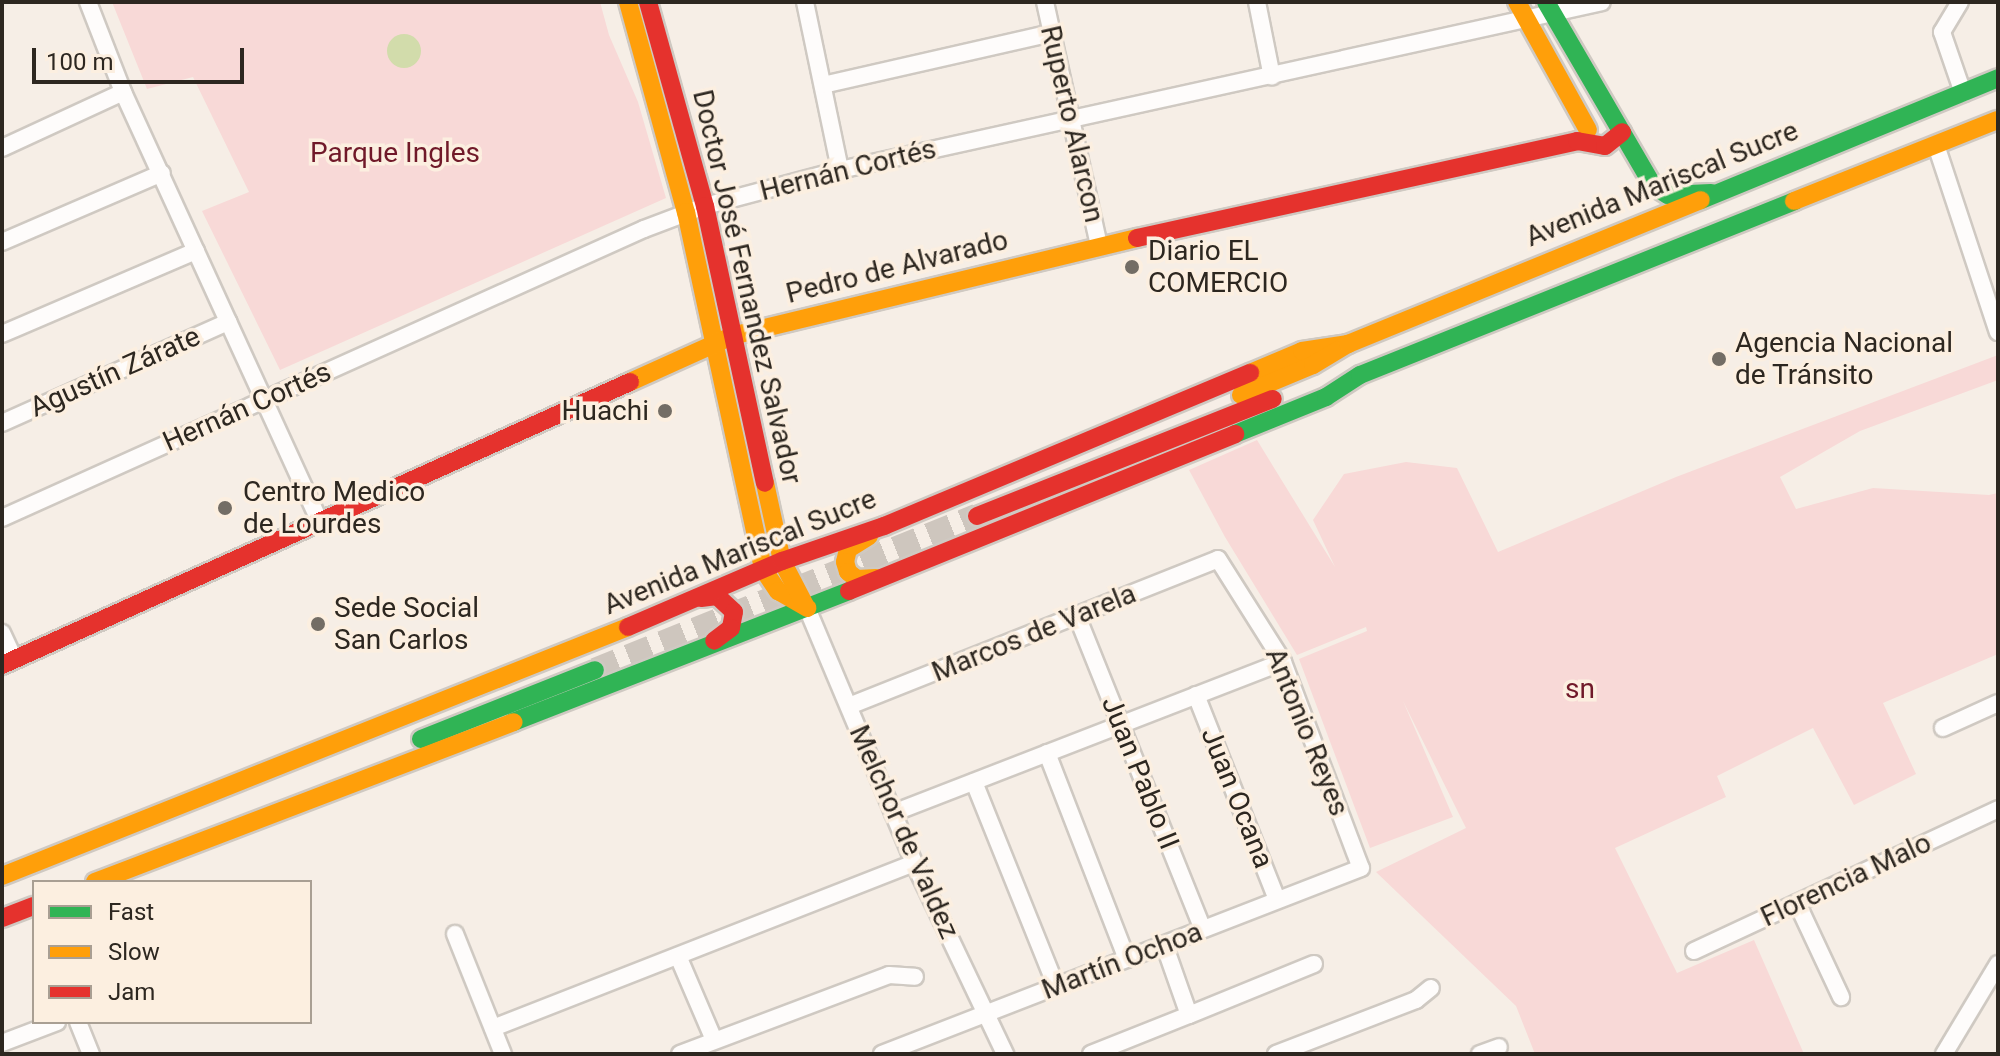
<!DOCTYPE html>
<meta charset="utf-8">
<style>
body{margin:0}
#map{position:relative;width:2000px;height:1056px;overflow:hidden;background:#f6eee6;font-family:Roboto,sans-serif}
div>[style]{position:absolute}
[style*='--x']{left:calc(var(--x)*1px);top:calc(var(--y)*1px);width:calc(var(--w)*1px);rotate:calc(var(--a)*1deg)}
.green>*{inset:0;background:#f8d9d7}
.water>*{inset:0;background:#d2dcab}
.round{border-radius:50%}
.primary-tunnel>*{height:24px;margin-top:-12px;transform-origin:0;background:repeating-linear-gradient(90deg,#cec6be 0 24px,transparent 0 36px)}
.roads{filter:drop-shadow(2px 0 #cfc9c2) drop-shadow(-2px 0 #cfc9c2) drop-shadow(0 2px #cfc9c2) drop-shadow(0 -2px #cfc9c2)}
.street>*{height:16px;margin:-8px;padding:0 8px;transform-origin:8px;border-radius:8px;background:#fefcfb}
.fast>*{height:18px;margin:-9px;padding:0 9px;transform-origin:9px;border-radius:9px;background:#30b455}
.slow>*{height:18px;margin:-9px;padding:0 9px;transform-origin:9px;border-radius:9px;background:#ff9f0a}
.jam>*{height:18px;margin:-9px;padding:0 9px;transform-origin:9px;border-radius:9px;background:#e5322d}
.dots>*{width:22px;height:22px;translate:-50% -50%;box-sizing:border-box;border:4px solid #fcefe0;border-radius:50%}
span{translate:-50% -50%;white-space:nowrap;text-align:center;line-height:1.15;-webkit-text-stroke:7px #fcefe0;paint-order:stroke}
.street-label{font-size:28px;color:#2d2720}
.park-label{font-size:28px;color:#701929}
.poi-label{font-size:28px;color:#2d2720}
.left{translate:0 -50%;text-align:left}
.right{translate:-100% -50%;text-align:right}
.frame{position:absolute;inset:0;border:4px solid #2d2720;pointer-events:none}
.legend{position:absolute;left:32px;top:880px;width:280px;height:144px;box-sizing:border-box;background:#fcefe0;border:2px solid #a99f93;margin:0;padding:10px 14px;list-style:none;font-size:24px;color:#2d2720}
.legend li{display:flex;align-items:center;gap:16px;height:40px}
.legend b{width:40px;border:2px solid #a99f93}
.scale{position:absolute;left:32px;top:48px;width:212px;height:36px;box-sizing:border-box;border:4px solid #2d2720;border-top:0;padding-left:10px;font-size:24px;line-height:28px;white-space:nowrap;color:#2d2720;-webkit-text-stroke:6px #fcefe0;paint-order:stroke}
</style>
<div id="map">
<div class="green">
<div style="clip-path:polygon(112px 2px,600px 2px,609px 35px,638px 102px,666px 198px,280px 370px,202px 211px,249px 192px,193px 77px,147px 89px)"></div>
<div style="clip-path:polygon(1998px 355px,1998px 380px,1860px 431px,1780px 477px,1796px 509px,1873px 488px,1989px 495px,1998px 493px,1998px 654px,1883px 703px,1916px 774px,1854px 805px,1813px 728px,1717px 776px,1726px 797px,1615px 848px,1677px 973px,1754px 940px,1804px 1054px,1535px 1054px,1516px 1006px,1376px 872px,1466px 828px,1403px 701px,1453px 817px,1370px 848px,1299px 659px,1367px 631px,1366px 627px,1297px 655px,1225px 537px,1189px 470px,1257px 440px,1335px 567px,1313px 520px,1344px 474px,1406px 462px,1457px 468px,1498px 552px,1676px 477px)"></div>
</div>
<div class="water">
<div class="round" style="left:387px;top:34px;width:34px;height:34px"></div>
</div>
<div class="primary-tunnel">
<div style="--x:595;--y:670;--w:412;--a:-22"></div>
</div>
<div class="roads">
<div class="street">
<div style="--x:88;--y:2;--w:97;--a:68.7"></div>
<div style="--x:123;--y:92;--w:472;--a:65.4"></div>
<div style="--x:805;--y:2;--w:172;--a:78.2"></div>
<div style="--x:1045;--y:2;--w:250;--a:77.5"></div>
<div style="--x:1257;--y:2;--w:76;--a:78.7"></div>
<div style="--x:1960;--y:2;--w:35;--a:121"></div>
<div style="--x:1942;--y:32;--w:65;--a:71"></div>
<div style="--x:823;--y:85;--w:235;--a:-12.8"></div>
<div style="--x:1936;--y:145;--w:197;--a:71.7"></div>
<div style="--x:2;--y:148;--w:133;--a:-24.8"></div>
<div style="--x:2;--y:242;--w:174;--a:-23.3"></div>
<div style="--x:2;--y:334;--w:211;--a:-23.2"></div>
<div style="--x:2;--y:423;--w:248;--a:-24.1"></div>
<div style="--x:2;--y:518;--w:704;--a:-24.24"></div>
<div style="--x:644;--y:229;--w:65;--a:-20.7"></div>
<div style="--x:705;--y:206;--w:140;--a:-14.9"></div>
<div style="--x:840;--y:170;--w:780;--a:-12.43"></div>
<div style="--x:807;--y:608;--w:277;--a:67.2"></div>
<div style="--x:914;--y:863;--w:212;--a:64.5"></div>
<div style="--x:1077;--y:616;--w:337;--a:68.1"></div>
<div style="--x:2;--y:633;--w:29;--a:65"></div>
<div style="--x:1196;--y:695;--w:220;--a:68.4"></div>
<div style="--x:849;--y:706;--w:397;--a:-21.7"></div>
<div style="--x:1218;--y:559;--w:122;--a:57.7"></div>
<div style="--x:1283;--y:662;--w:220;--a:69.3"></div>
<div style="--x:1361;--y:868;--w:514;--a:158.78"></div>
<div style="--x:1943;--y:728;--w:60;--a:-24.4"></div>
<div style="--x:1047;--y:753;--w:221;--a:68.8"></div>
<div style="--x:974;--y:782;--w:220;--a:68.1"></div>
<div style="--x:893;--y:813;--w:418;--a:-21.2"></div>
<div style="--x:1797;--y:903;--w:104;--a:64.9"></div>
<div style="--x:455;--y:934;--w:129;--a:68.2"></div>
<div style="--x:1164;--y:944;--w:75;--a:70.6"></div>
<div style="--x:1189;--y:1015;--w:135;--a:-22.2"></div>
<div style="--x:1694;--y:951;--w:336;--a:-25"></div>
<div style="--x:678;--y:956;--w:91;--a:66.8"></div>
<div style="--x:78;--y:1022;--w:35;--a:68"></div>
<div style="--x:493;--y:1028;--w:452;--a:-21.4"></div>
<div style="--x:2;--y:1043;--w:59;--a:-20.9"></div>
<div style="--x:680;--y:1054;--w:223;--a:-20.7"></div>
<div style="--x:889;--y:975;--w:26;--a:4"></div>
<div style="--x:1091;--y:1054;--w:105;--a:-21.7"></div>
<div style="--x:1276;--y:1054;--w:150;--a:-21.1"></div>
<div style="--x:1416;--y:1000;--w:19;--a:-39"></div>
<div style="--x:1480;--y:1054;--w:20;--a:-20"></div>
<div style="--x:1944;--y:1054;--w:105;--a:-59"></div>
</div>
<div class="fast">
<div style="--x:1546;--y:2;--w:213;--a:59.8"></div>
<div style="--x:1653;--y:186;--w:17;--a:31"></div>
<div style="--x:1668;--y:195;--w:43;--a:-2.7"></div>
<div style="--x:1701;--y:200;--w:321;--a:-22.3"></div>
<div style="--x:1235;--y:434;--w:98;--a:-22.1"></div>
<div style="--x:1326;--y:397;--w:40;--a:-32.9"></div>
<div style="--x:1360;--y:375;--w:468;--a:-21.8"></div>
<div style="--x:513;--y:722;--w:361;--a:-21.3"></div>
<div style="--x:421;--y:739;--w:187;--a:-21.6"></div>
</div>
<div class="slow">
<div style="--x:628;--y:2;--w:218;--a:74.6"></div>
<div style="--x:686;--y:212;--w:365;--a:77.8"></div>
<div style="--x:763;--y:569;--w:27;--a:56"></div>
<div style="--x:778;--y:591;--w:34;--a:30"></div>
<div style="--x:1517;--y:2;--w:146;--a:61"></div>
<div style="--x:1794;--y:201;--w:219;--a:-21.7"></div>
<div style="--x:1250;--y:373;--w:56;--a:-22.9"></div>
<div style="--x:1302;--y:351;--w:47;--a:-8.7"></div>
<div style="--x:630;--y:382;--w:112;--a:-24.3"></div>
<div style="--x:732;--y:336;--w:417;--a:-13.6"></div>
<div style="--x:1241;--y:395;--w:78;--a:-22.6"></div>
<div style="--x:1313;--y:365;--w:41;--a:-31"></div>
<div style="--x:1348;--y:344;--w:381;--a:-22.2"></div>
<div style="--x:765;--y:483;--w:80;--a:77.7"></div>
<div style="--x:782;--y:561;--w:50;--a:62.4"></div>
<div style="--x:869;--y:536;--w:25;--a:148"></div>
<div style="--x:848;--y:549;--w:13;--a:103"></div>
<div style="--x:845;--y:562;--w:10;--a:73"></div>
<div style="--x:848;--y:572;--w:11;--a:38"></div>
<div style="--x:857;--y:579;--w:19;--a:-3"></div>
<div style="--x:2;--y:876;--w:674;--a:-21.69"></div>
<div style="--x:95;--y:882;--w:448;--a:-20.9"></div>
</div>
<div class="jam">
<div style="--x:648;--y:2;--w:212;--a:74.4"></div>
<div style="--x:705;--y:206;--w:283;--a:77.8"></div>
<div style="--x:1137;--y:238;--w:451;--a:-12.4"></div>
<div style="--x:1577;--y:141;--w:28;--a:10"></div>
<div style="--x:1605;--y:146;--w:22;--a:-39"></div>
<div style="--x:977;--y:516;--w:318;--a:-21.6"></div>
<div style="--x:849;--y:591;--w:417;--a:-22.1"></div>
<div style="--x:701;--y:598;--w:16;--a:-7"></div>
<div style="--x:717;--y:596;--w:23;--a:43"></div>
<div style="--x:734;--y:612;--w:16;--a:101"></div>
<div style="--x:731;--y:628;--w:21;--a:143"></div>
<div style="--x:628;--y:627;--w:168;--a:-23.2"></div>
<div style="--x:782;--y:561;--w:108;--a:-18.9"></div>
<div style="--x:884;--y:526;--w:397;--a:-22.7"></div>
<div style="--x:2;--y:665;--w:689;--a:-24.26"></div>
<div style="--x:2;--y:918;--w:34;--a:-21"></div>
</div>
</div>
<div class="dots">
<div style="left:1132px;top:267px;background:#736d65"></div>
<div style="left:1719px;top:359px;background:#736d65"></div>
<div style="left:665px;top:411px;background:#736d65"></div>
<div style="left:225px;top:508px;background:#736d65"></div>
<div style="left:318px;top:624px;background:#736d65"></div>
</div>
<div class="street-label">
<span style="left:1072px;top:124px;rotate:77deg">Ruperto Alarcon</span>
<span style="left:848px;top:170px;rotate:-14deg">Hernán Cortés</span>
<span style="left:1662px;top:184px;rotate:-22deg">Avenida Mariscal Sucre</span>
<span style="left:897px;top:267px;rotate:-14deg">Pedro de Alvarado</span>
<span style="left:747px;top:287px;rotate:77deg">Doctor José Fernandez Salvador</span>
<span style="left:115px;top:372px;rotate:-24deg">Agustín Zárate</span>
<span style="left:247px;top:407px;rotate:-24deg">Hernán Cortés</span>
<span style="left:740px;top:552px;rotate:-22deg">Avenida Mariscal Sucre</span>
<span style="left:1034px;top:633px;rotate:-22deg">Marcos de Varela</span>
<span style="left:1307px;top:732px;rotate:68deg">Antonio Reyes</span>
<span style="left:1140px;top:773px;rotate:68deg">Juan Pablo II</span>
<span style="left:1237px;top:798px;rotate:68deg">Juan Ocana</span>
<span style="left:904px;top:832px;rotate:66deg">Melchor de Valdez</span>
<span style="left:1846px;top:880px;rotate:-25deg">Florencia Malo</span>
<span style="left:1122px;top:961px;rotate:-21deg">Martín Ochoa</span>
</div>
<div class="park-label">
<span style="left:395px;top:153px">Parque Ingles</span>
<span style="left:1580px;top:689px">sn</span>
</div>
<div class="poi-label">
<span class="left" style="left:1148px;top:267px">Diario EL<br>COMERCIO</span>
<span class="left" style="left:1735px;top:359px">Agencia Nacional<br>de Tránsito</span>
<span class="right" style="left:649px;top:411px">Huachi</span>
<span class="left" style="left:243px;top:508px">Centro Medico<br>de Lourdes</span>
<span class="left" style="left:334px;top:624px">Sede Social<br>San Carlos</span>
</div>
<div class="frame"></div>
<ul class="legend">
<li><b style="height:10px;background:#30b455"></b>Fast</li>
<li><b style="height:10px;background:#ff9f0a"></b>Slow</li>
<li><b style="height:10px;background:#e5322d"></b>Jam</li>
</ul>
<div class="scale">100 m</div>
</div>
